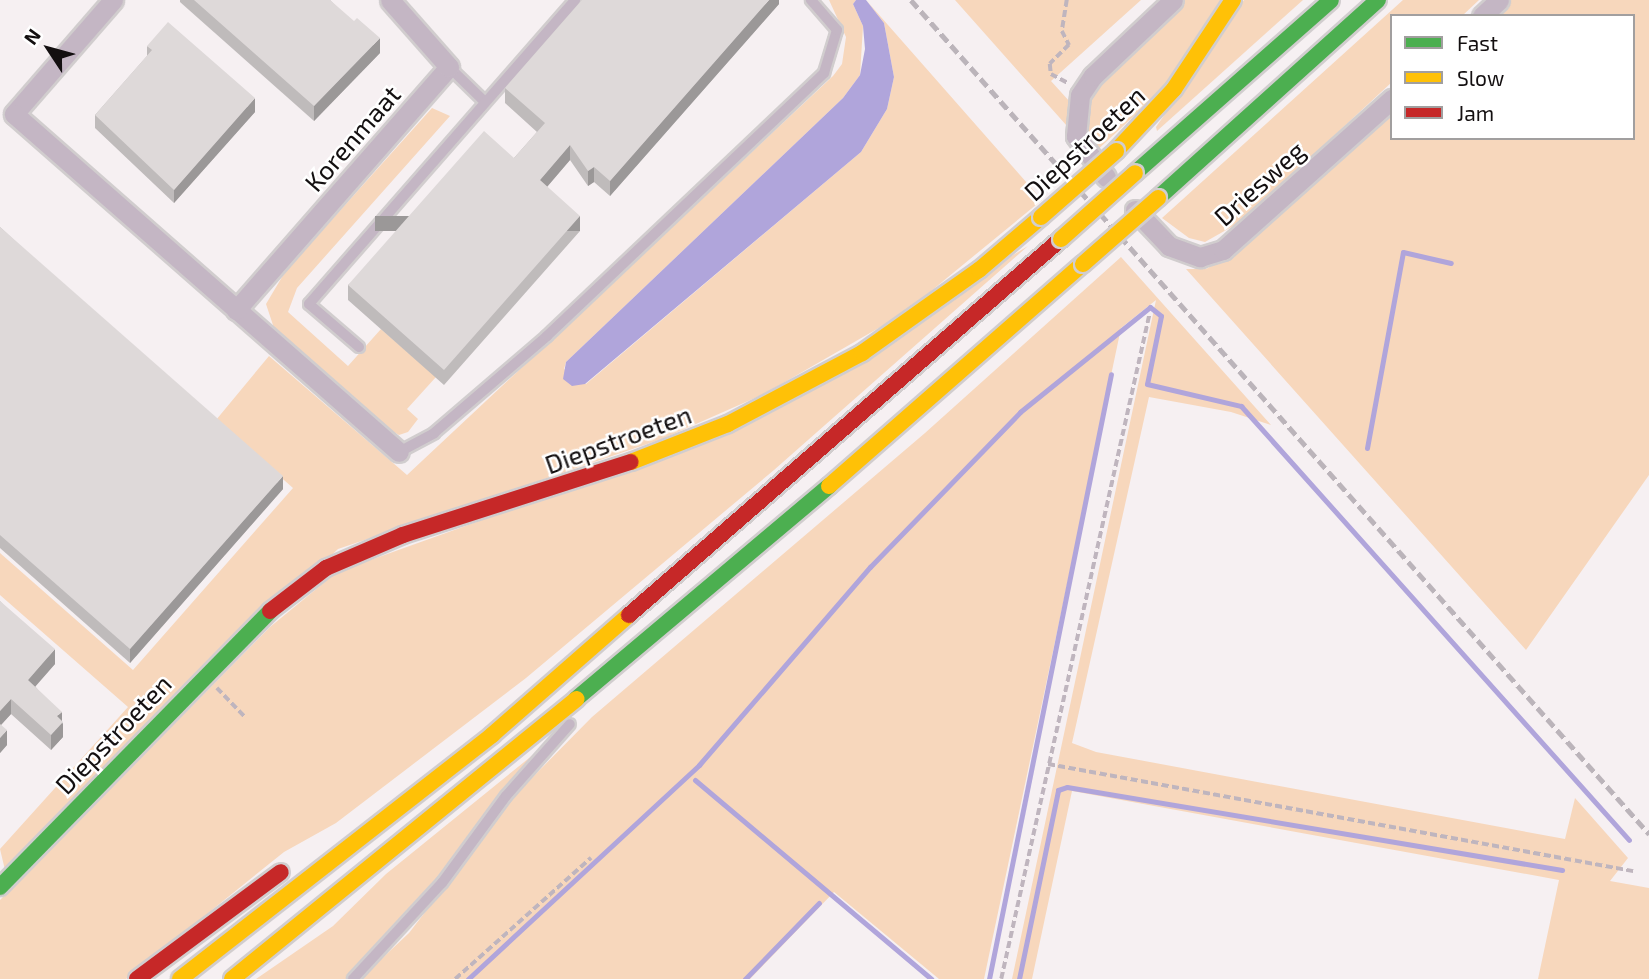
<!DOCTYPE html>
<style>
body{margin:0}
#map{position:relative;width:1649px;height:979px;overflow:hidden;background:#f6f0f2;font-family:"Exo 2",sans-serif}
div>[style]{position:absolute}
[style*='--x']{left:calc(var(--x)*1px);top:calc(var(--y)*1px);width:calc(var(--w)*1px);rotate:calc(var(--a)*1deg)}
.green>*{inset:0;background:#f7d7bc}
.water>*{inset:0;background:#b0a5db}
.stream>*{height:5px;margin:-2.5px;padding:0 2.5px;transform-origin:2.5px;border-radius:2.5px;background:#b0a5db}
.path>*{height:3.5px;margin-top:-1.75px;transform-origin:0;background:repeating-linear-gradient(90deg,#bfb5be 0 7px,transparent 0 10.5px)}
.roads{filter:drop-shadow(2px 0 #d1cdce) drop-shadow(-2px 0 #d1cdce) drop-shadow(0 2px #d1cdce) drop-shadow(0 -2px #d1cdce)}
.lane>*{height:10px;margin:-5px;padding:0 5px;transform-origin:5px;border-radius:5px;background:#c4b6c4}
.street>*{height:19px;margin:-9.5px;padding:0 9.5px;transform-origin:9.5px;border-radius:9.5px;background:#c4b6c4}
.fast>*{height:16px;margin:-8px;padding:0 8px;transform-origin:8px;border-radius:8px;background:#4caf50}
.slow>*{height:16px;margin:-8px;padding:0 8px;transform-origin:8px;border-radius:8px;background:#ffc107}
.jam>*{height:16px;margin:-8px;padding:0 8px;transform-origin:8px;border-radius:8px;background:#c62828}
.rail>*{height:5px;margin-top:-2.5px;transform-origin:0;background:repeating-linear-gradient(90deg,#bbb4ba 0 10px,transparent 0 15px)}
.bridges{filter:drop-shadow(2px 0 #d1cdce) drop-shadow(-2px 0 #d1cdce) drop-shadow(0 2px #d1cdce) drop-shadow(0 -2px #d1cdce)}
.slow-bridge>*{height:16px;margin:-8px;padding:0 8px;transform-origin:8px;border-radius:8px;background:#ffc107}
.wall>*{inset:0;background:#bfbbbb}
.shaded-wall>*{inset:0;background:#9b9898;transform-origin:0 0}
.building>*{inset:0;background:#ded9d9}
span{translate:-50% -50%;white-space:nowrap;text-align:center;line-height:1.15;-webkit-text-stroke:5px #fff;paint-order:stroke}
.street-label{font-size:26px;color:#130f10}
.legend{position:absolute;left:1390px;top:14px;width:245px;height:126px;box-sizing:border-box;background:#fff;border:2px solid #a19f9f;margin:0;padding:9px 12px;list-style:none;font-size:21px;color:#130f10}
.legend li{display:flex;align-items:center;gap:14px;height:35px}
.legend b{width:35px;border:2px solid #a19f9f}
.north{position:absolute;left:14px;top:14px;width:70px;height:70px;-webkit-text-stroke:5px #fff;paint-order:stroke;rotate:306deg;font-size:19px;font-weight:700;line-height:28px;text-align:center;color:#130f10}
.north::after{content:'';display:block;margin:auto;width:24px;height:32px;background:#130f10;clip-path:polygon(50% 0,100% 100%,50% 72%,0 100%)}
</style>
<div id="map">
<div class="green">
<div style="clip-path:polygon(829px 0,856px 0,853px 4px,863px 26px,860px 75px,843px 98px,566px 362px,564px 369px,586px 384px,861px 152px,887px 109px,894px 77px,884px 23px,866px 0,1042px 200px,903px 314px,764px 394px,662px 439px,338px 549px,5px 870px,0 849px,128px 707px,0 595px,0 553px,133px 670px,293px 488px,216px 420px,269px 356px,407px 475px,833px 76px,842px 64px,846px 37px)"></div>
<div style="clip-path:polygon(955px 0,1141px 0,1051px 81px,1070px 102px,1067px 126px)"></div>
<div style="clip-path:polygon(1181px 0,1223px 0,1162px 90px,1093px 154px,1081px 132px,1083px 109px,1098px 80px,1157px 29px)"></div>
<div style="clip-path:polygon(1244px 0,1303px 0,1157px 131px,1156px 127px)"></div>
<div style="clip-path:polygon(1403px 0,1479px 0,1462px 16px,1392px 16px,1392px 82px,1242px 221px,1205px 242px,1189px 238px,1162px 218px)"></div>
<div style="clip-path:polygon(1511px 0,1649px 0,1649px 475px,1526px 650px,1186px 269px,1206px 269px,1240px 250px,1392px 109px,1392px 138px,1633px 138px,1633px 16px,1493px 16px)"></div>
<div style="clip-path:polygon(432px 108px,450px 116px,297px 288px,288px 312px,348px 366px,381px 329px,436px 377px,407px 409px,418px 419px,408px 432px,399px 435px,383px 426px,276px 334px,266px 304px,285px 272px)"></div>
<div style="clip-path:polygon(1028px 246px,774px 470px,526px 678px,336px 823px,284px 852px,126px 979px,0 979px,0 900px,270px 627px,337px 572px,711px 438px)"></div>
<div style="clip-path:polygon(1121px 257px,1271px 425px,1231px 412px,1149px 397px,1072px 743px,1096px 752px,1565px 839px,1575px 798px,1628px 858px,1610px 881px,1649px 888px,1649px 979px,1538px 979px,1559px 880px,1072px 791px,1032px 979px,1012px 979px,1156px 300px,1121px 328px,984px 979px,939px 979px,834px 892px,750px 979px,360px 979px,409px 933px,517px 793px,592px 717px,925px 433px)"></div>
<div style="clip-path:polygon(534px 754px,414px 908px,346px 979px,256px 979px,333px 926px,386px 874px)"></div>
</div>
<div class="water">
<div style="clip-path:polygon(856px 0,866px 0,884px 23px,894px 77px,887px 109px,861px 152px,585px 384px,572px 386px,563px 379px,566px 362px,843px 98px,860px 75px,865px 49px,863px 26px,853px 4px)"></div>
</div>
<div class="stream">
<div style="--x:1367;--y:448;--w:199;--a:-79.6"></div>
<div style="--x:1403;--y:252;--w:49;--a:12.9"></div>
<div style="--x:695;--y:780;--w:309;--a:40.1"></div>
<div style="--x:468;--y:979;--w:315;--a:-42.8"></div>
<div style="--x:699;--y:765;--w:262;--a:-49.2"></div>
<div style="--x:870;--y:567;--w:216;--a:-45.9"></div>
<div style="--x:1020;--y:412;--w:167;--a:-38.9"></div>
<div style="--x:1150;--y:307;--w:14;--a:39"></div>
<div style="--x:1161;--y:316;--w:69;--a:101.6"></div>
<div style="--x:1147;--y:384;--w:97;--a:13.2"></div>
<div style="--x:1241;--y:406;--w:582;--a:48.2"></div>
<div style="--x:745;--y:979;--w:106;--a:-45.8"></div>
<div style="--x:989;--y:979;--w:617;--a:-78.6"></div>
<div style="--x:1019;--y:979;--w:193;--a:-78.3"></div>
<div style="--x:1058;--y:790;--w:9;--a:-18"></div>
<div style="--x:1067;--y:787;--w:502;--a:9.52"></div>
</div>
<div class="path">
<div style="--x:1067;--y:0;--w:31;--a:99"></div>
<div style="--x:1062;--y:31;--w:16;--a:63"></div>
<div style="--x:1069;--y:45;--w:27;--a:135"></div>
<div style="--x:1050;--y:64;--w:10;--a:84"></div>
<div style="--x:1051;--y:74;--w:19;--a:28"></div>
<div style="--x:217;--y:688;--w:40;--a:46"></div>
<div style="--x:1048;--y:764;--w:595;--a:10.37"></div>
<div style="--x:455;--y:979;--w:182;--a:-41.7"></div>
<div style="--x:1001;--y:979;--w:680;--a:-77.43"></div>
</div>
<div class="roads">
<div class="lane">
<div style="--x:449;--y:67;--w:50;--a:44.2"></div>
<div style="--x:359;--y:347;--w:66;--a:-139.3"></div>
<div style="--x:309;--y:304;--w:404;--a:-48.8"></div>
<div style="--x:399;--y:452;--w:40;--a:-28"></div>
<div style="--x:434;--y:433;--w:149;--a:-40.6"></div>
<div style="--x:547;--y:336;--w:382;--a:-43.5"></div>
<div style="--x:824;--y:73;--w:45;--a:-73.2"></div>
<div style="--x:837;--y:30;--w:40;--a:-131"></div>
<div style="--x:353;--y:979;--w:131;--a:-47.2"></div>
<div style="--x:442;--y:883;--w:108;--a:-53.7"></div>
<div style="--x:506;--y:796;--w:96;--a:-48.4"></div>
</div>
<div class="street">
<div style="--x:113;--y:0;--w:151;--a:131"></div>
<div style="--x:14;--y:114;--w:512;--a:41.28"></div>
<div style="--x:1482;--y:16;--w:23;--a:-43"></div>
<div style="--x:1106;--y:177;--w:51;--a:-126.2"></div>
<div style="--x:1076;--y:136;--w:41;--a:-84.4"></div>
<div style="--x:1080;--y:95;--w:23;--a:-56"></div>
<div style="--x:1093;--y:76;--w:110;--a:-43.5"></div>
<div style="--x:1135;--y:210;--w:50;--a:46.6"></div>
<div style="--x:1169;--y:246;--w:33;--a:20"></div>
<div style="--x:1200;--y:257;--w:24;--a:-17"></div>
<div style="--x:1223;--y:250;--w:227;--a:-41.8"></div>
<div style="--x:236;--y:310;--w:323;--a:-48.8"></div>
<div style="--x:449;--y:67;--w:89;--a:-131.4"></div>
</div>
<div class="fast">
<div style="--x:1135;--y:173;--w:261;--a:-41.4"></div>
<div style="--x:1158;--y:198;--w:296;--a:-42"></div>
<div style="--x:576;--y:699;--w:331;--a:-40.1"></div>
<div style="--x:0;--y:887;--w:386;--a:-45.6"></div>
</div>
<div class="slow">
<div style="--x:1116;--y:151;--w:85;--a:-46.9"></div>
<div style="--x:1174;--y:89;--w:107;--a:-56.5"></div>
<div style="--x:631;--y:462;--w:104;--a:-21.4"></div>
<div style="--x:728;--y:424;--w:152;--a:-27.9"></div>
<div style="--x:862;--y:353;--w:143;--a:-35.4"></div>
<div style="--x:979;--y:270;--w:82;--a:-40.5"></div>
<div style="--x:829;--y:486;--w:337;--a:-41.2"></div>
<div style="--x:180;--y:979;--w:396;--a:-38"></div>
<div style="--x:492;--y:735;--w:182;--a:-41.2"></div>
<div style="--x:232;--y:979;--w:444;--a:-39.1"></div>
</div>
<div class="jam">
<div style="--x:270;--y:611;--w:71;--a:-37.5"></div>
<div style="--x:326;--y:568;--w:84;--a:-23.2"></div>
<div style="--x:403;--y:535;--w:239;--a:-17.8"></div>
<div style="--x:629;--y:615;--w:573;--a:-41.04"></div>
<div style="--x:137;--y:979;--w:179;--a:-36.6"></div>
</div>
</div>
<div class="rail">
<div style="--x:911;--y:0;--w:1114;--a:48.49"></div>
</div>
<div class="bridges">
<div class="slow-bridge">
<div style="--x:1041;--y:217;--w:100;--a:-41.3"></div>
<div style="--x:1061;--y:239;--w:99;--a:-41.7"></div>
<div style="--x:1083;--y:264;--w:100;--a:-41.3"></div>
</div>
</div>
<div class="wall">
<div style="clip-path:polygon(180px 0,330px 0,380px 53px,314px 121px,180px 2px)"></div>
<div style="clip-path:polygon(779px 0,779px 4px,610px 196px,594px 182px,588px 186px,570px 160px,547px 187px,580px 231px,444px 385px,348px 300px,348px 285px,514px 158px,537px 132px,505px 103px,505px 88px)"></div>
<div style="clip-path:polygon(147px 46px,255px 112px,174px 203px,95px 128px,95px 115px,147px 56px)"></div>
<div style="clip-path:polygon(0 227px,283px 489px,130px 663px,0 548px)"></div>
<div style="clip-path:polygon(0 601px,55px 664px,35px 686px,62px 720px,63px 737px,51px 750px,11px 714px,1px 725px,7px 745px,0 753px)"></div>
</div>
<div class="shaded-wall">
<div style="clip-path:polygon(769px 0,779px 0,779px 4px,610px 196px,610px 181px)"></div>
<div style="clip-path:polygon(380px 38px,380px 53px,314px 121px,314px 106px)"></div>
<div style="clip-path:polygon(255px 98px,255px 112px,174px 203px,174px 190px)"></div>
<div style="clip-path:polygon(570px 145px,570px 160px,540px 195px,540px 180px)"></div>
<div style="clip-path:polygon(594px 167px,594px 182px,588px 186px,588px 171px)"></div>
<div style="left:580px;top:216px;width:15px;height:205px;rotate:90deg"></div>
<div style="clip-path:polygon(283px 476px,283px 489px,130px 663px,130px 649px)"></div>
<div style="clip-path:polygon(55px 649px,55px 664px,28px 695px,28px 680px)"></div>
<div style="clip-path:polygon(11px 699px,11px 714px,0 726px,0 711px)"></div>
<div style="clip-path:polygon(62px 712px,62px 724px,63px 722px,63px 737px,51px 750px,51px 735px,57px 716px)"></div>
<div style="clip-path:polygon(7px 730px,7px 745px,0 753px,0 738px)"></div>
</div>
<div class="building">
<div style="clip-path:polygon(194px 0,330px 0,354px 21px,357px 18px,380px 38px,314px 106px)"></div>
<div style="clip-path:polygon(582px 0,769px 0,610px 181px,594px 167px,588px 171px,570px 145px,540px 180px,580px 216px,444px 370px,348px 285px,484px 131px,514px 158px,545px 123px,505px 88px)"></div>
<div style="clip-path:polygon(168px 22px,255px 98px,174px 190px,95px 115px,152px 50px,147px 46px)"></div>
<div style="clip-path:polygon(0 227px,283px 476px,130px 649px,0 535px)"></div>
<div style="clip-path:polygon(0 601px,55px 649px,28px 680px,62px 712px,57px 716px,63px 722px,51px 735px,11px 699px,0 711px)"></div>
<div style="clip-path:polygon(0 724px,7px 730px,0 738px)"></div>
</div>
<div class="street-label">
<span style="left:352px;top:138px;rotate:-49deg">Korenmaat</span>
<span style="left:1084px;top:143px;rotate:-43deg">Diepstroeten</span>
<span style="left:1259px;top:183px;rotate:-42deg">Driesweg</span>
<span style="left:618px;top:439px;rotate:-20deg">Diepstroeten</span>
<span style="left:113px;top:734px;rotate:-46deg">Diepstroeten</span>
</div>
<ul class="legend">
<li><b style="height:9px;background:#4caf50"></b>Fast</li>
<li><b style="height:9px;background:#ffc107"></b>Slow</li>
<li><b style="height:9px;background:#c62828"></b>Jam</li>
</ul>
<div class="north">N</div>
</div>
